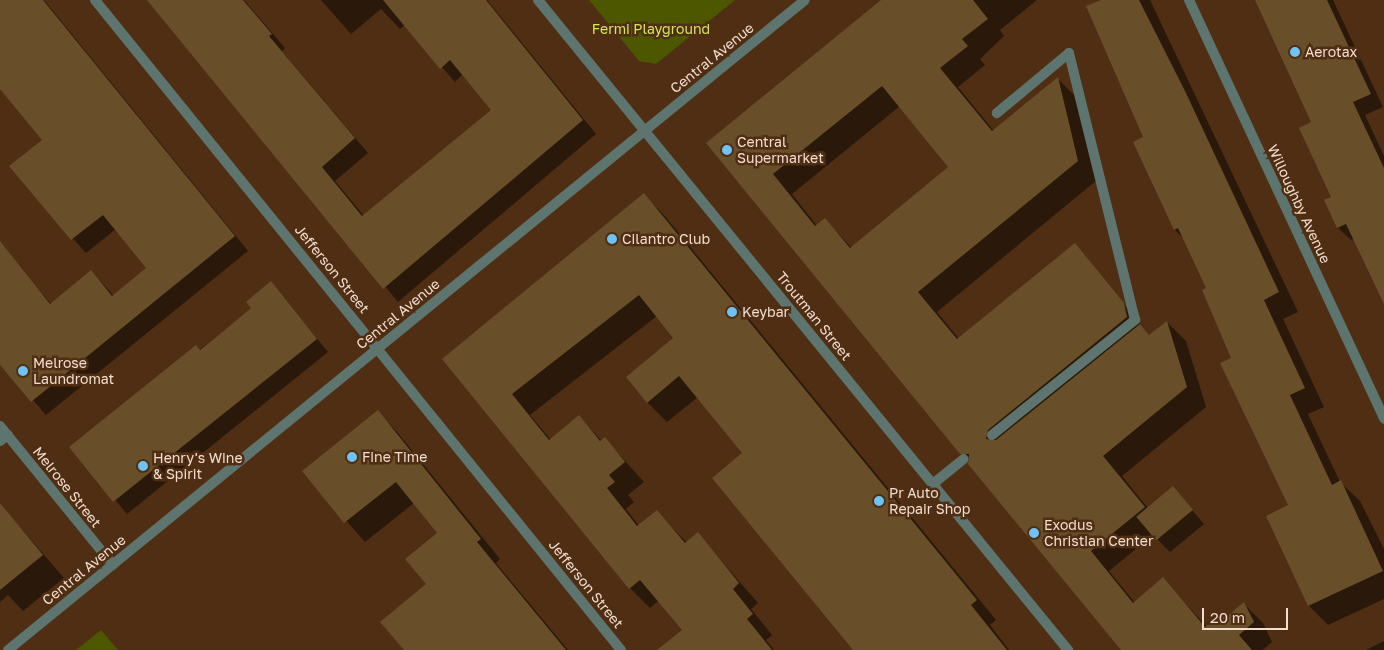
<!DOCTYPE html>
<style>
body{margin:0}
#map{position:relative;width:1384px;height:650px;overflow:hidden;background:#4f2e14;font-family:"Golos Text",sans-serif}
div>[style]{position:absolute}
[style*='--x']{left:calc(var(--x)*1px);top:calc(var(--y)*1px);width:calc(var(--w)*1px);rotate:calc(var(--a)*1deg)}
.green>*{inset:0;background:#4d5700}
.shadow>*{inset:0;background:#0007}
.building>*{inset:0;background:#684f2a;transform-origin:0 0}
.service>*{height:10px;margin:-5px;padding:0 5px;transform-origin:5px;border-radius:5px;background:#5e756f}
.minor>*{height:10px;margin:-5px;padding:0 5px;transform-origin:5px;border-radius:5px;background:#5e756f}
.dots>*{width:14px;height:14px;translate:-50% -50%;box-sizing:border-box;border:2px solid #4f2e14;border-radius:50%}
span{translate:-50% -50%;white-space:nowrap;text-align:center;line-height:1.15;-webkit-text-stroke:5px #4f2e14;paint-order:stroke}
.park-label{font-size:14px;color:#d1e65b}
.poi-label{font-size:14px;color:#f3ddce}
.left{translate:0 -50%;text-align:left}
.street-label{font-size:14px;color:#f3ddce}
.scale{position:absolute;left:1202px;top:608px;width:86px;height:22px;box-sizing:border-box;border:2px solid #f3ddce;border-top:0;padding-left:6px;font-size:15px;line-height:18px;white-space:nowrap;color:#f3ddce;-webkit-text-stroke:4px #4f2e14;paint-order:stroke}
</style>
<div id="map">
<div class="green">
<div style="clip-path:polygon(589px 0,735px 0,656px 64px,639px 61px)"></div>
<div style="clip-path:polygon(101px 630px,118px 650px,76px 650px)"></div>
</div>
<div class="shadow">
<div style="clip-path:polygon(0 0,44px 0,248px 251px,46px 415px,0 362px,0 245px,51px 304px,91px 271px,114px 296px,148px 268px,116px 229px,86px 253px,31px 192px,44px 140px,0 87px)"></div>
<div style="clip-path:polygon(149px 0,244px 0,285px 48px,282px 51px,368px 153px,335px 181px,364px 216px,492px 110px,463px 74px,455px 82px,405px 25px,400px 29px,381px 9px,351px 34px,321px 0,487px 0,596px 134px,398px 302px)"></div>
<div style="clip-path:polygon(evenodd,883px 0,1037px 0,1000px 30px,1004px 36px,980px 59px,985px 65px,958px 87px,994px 131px,1058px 79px,1077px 98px,1097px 180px,937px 312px,959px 339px,1075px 245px,1150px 336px,1167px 322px,1186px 341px,1206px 407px,1122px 476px,1148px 508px,1173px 488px,1204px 524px,1170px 552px,1153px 535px,1109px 571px,1135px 603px,1163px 579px,1207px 627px,1225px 620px,1244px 604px,1263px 623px,1272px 642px,1263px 650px,1124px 650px,707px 143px,883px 0,900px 106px,950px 167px,852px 248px,825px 220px,817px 226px,792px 194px,900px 106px)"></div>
<div style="clip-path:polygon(1101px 0,1150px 0,1298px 312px,1283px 319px,1324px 407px,1308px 414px,1340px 482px,1360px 501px,1384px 549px,1384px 599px,1328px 625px,1309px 606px,1290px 506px,1208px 288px,1185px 240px,1175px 230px,1135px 142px,1145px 138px)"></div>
<div style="clip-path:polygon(1256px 0,1333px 0,1383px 107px,1365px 115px,1384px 156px,1384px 301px,1354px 239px,1351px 240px,1338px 228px,1326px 200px,1333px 197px,1313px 123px)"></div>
<div style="clip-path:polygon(644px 195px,664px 215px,996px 620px,990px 625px,1009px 650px,855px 650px,744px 453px,698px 397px,667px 422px,647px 402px,675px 338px,657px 316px,530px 415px,551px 440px,579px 417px,602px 441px,605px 439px,644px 482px,628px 495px,634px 502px,626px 509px,639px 526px,656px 511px,687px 543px,698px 534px,758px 603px,751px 609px,772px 635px,766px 640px,774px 650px,680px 650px,683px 630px,659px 600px,650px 608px,630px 588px,444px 359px)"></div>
<div style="clip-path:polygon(271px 283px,328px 352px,127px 514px,71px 447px,253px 309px)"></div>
<div style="clip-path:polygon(378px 412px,397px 432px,500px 559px,496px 563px,568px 650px,405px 650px,427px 584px,439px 533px,414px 503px,365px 542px,304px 472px)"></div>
<div style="clip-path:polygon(5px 510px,64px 578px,23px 611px,8px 595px,0 602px,0 514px)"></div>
<div style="clip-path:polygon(1384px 641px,1384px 650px,1366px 650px)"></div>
</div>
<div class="building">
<div style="clip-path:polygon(0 0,43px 0,235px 236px,31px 402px,0 365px,0 241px,50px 304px,91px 270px,112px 296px,146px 268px,103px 215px,71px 240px,9px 166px,42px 140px,0 89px)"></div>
<div style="clip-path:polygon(147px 0,243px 0,272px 34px,269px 36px,355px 138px,322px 167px,362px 216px,491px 110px,450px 60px,440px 69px,383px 0,486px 0,583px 120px,383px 289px)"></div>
<div style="clip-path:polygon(evenodd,881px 0,973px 0,988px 19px,962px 39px,968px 46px,940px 68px,992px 131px,1058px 77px,1078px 161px,918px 292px,957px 339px,1075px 243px,1124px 303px,1127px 317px,988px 430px,986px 439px,996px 440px,1140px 324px,1149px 335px,1167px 321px,1187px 387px,1103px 456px,1145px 507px,1091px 551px,1133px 603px,1163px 577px,1205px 627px,1221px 614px,1225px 618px,1244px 602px,1254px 622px,1239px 635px,1252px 650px,1121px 650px,968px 464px,969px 454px,960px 454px,706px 143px,881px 0,882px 86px,948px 167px,850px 248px,825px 218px,815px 226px,773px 174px,882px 86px)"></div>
<div style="clip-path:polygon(1101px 0,1139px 0,1185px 91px,1279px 292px,1264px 300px,1305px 388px,1290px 395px,1332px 485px,1341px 480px,1383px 571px,1308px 606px,1266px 516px,1288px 505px,1220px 363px,1231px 358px,1202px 290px,1206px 288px,1178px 228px,1174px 230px,1133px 142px,1143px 137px,1086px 6px)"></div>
<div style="clip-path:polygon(1255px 0,1327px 0,1371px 94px,1353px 102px,1384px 168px,1384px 304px,1346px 224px,1337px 228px,1324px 200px,1331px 197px,1299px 128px,1311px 122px)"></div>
<div style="clip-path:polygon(644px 193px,977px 600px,971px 605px,1007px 650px,853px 650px,712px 478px,742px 453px,679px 376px,647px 403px,626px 377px,673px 338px,639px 295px,512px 394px,549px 440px,579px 415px,600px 441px,605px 437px,625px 462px,609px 475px,615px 482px,607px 488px,637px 526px,657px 510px,685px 543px,698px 532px,739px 583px,733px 589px,753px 614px,747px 619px,772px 650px,657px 650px,682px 630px,640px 580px,629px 589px,442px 359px)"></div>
<div style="clip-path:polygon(271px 281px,317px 339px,113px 502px,69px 447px,196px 345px,200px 350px,226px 329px,251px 308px,246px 302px)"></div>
<div style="clip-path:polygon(378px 410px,481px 539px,477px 542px,566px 650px,404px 650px,380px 622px,426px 584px,405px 559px,437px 533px,396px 482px,344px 523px,302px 471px)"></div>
<div style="left:1173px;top:486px;width:31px;height:48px;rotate:50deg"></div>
<div style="clip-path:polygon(0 503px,43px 555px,0 590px)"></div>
</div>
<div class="service">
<div style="--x:992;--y:435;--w:184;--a:-38.8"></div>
<div style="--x:1135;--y:320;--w:275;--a:-103.9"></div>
<div style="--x:1069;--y:53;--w:94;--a:140.2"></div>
<div style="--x:0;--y:441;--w:10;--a:-37"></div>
<div style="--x:934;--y:483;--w:38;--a:-39"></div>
</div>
<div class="minor">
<div style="--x:95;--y:0;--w:836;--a:51.02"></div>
<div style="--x:538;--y:0;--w:839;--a:50.81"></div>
<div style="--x:1189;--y:0;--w:462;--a:65"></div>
<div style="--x:0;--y:426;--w:179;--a:50.9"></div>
<div style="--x:8;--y:650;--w:1028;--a:-39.2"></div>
</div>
<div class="dots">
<div style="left:1295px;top:52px;background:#6fc2f4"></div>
<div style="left:727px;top:150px;background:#6fc2f4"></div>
<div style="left:612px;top:239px;background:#6fc2f4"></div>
<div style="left:732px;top:312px;background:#6fc2f4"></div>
<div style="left:23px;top:371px;background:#6fc2f4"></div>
<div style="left:352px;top:457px;background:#6fc2f4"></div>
<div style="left:143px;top:466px;background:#6fc2f4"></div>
<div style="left:879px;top:501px;background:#6fc2f4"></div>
<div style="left:1034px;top:533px;background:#6fc2f4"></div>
</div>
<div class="park-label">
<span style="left:651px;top:29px">Fermi Playground</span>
</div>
<div class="poi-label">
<span class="left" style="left:1305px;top:52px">Aerotax</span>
<span class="left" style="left:737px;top:150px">Central<br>Supermarket</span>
<span class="left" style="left:622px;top:239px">Cilantro Club</span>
<span class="left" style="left:742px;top:312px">Keybar</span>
<span class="left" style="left:33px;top:371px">Melrose<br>Laundromat</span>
<span class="left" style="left:362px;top:457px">Fine Time</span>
<span class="left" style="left:153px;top:466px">Henry's Wine<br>&amp; Spirit</span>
<span class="left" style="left:889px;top:501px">Pr Auto<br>Repair Shop</span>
<span class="left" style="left:1044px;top:533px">Exodus<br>Christian Center</span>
</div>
<div class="street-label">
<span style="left:712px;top:58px;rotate:-39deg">Central Avenue</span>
<span style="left:1299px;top:204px;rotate:65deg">Willoughby Avenue</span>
<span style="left:332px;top:269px;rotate:51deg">Jefferson Street</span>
<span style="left:398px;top:314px;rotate:-39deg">Central Avenue</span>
<span style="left:814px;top:316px;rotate:51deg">Troutman Street</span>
<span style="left:67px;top:487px;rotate:51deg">Melrose Street</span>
<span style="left:84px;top:570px;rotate:-39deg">Central Avenue</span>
<span style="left:586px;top:584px;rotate:51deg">Jefferson Street</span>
</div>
<div class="scale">20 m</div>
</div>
